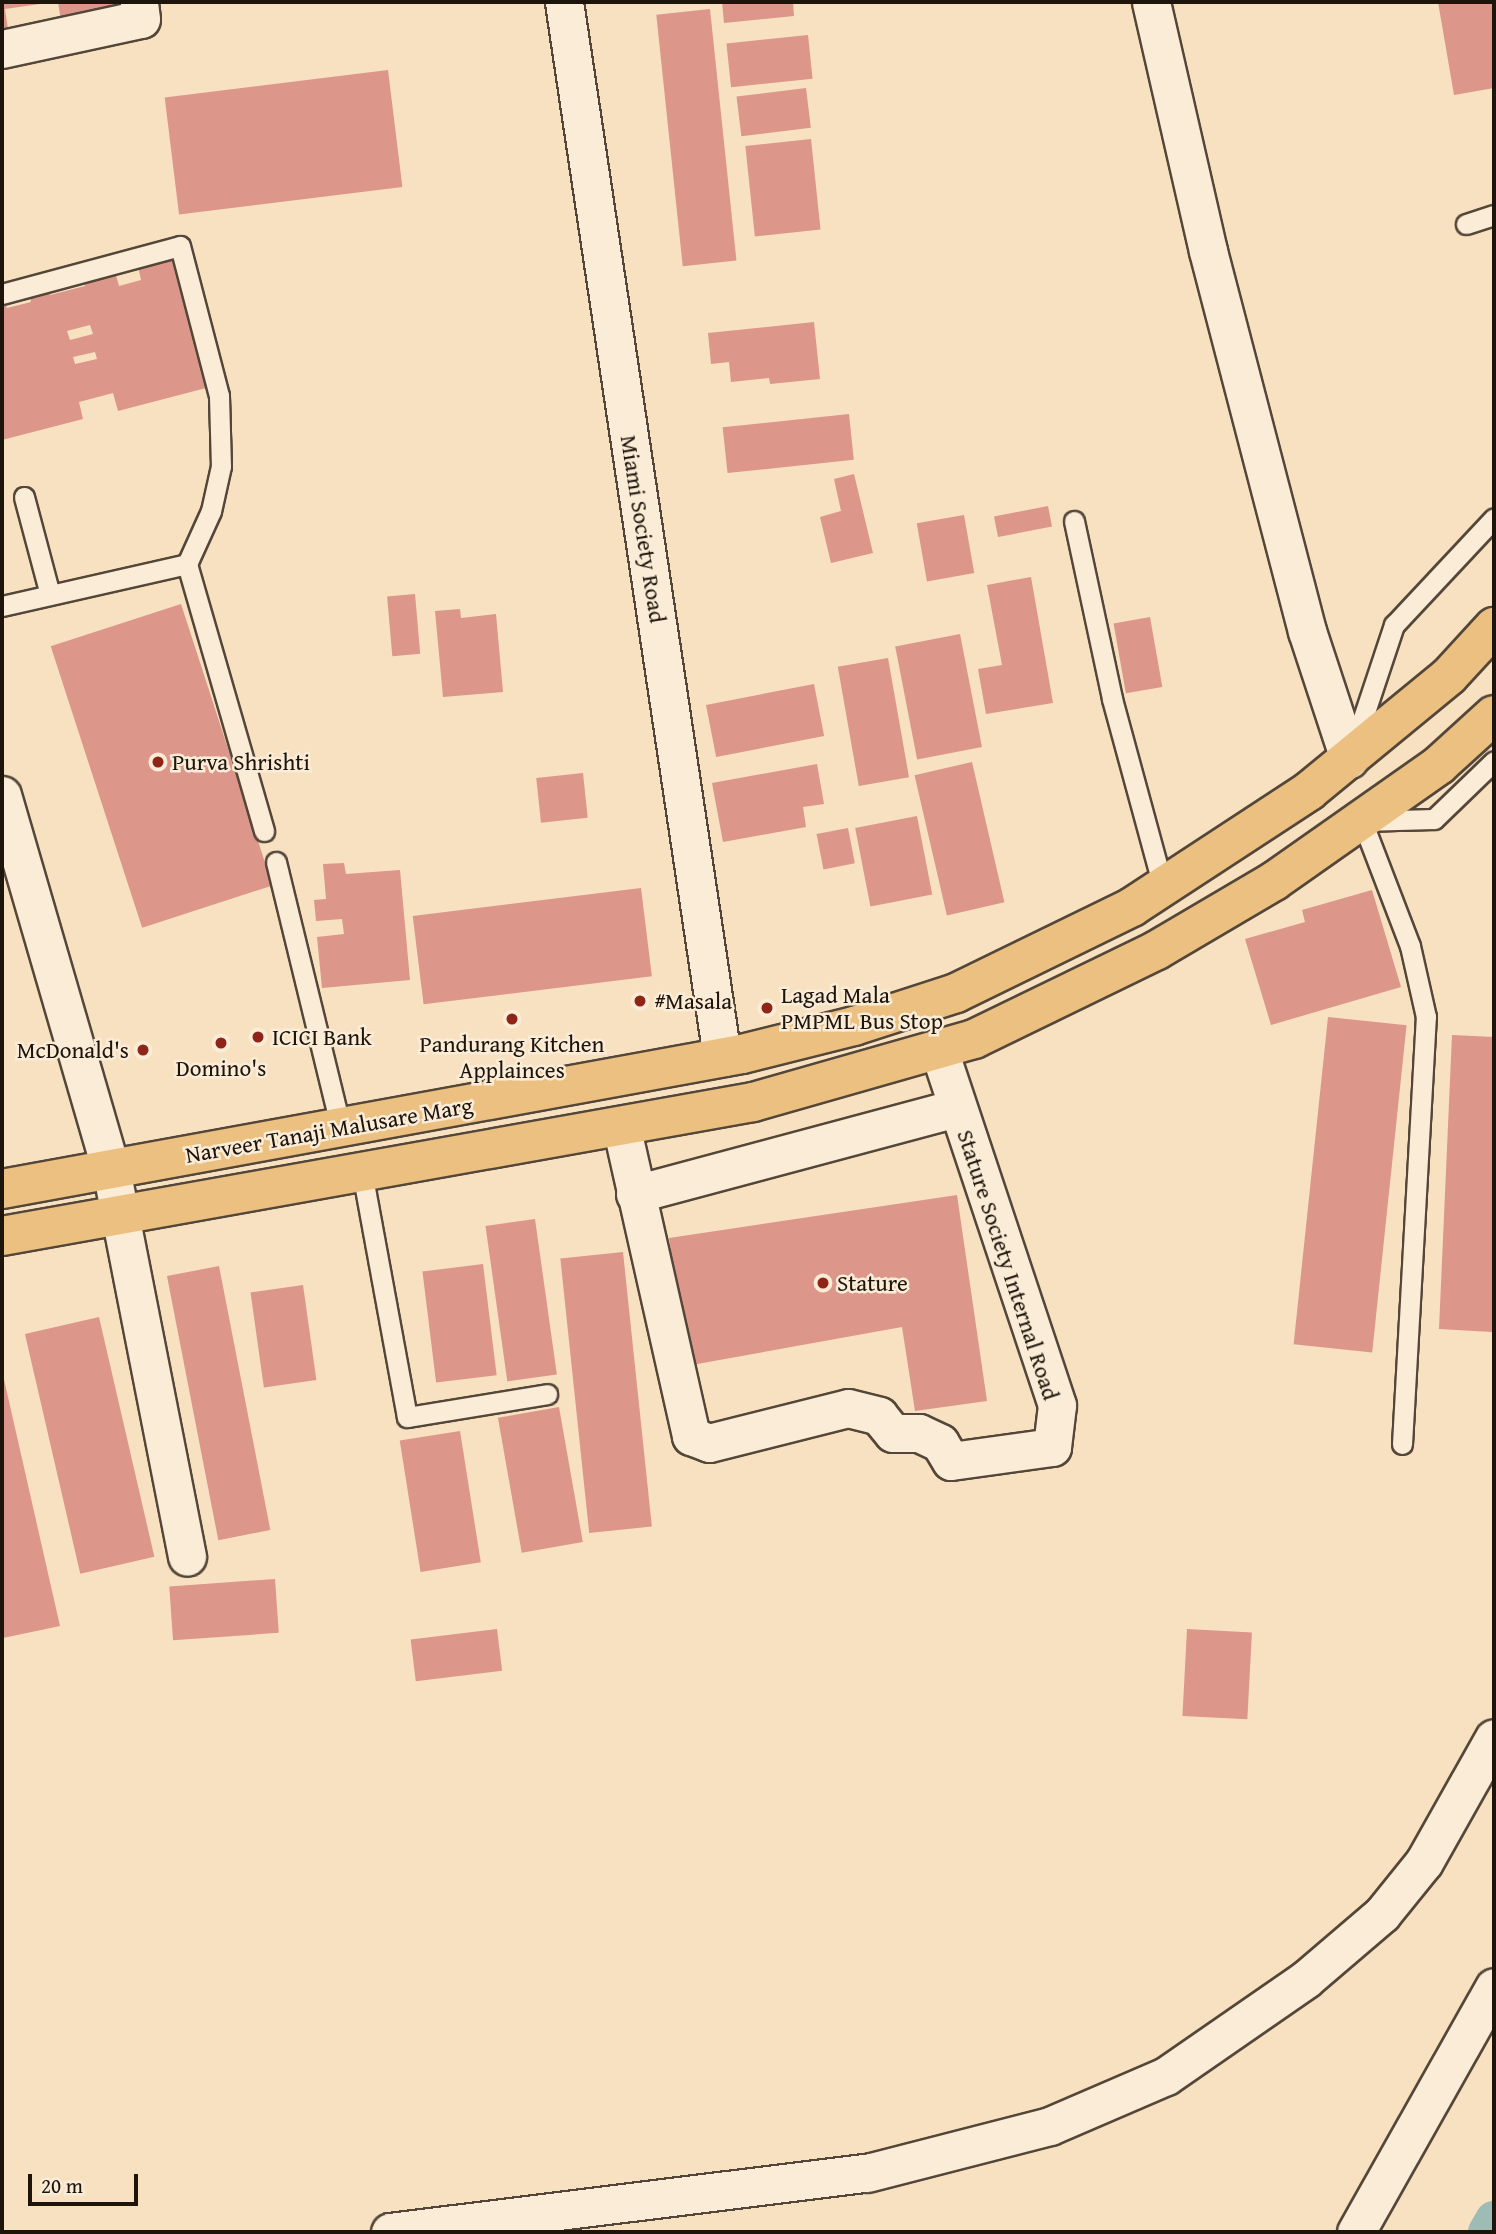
<!DOCTYPE html>
<style>
body{margin:0}
#map{position:relative;width:1496px;height:2234px;overflow:hidden;background:#f7e1c0;font-family:"Gentium Book Plus",serif}
div>[style]{position:absolute}
[style*='--x']{left:calc(var(--x)*1px);top:calc(var(--y)*1px);width:calc(var(--w)*1px);rotate:calc(var(--a)*1deg)}
.canal>*{height:38px;margin:-19px;padding:0 19px;transform-origin:19px;border-radius:19px;background:#9ebcb6}
.building>*{inset:0;background:#dc968a;transform-origin:0 0}
.roads{filter:drop-shadow(2px 0 #544739) drop-shadow(-2px 0 #544739) drop-shadow(0 2px #544739) drop-shadow(0 -2px #544739)}
.service>*{height:19px;margin:-9.5px;padding:0 9.5px;transform-origin:9.5px;border-radius:9.5px;background:#faecd6}
.minor>*{height:37px;margin:-18.5px;padding:0 18.5px;transform-origin:18.5px;border-radius:18.5px;background:#faecd6}
.primary>*{height:38px;margin:-19px;padding:0 19px;transform-origin:19px;border-radius:19px;background:#ecc080}
.dots>*{width:19px;height:19px;translate:-50% -50%;box-sizing:border-box;border:4px solid #faecd6;border-radius:50%}
span{translate:-50% -50%;white-space:nowrap;text-align:center;line-height:1.15;-webkit-text-stroke:5px #faecd6;paint-order:stroke}
.street-label{font-size:23px;color:#1d140c}
.poi-label{font-size:23px;color:#1d140c}
.left{translate:0 -50%;text-align:left}
.right{translate:-100% -50%;text-align:right}
.frame{position:absolute;inset:0;border:4px solid #1d140c;pointer-events:none}
.scale{position:absolute;left:28px;top:2174px;width:110px;height:32px;box-sizing:border-box;border:4px solid #1d140c;border-top:0;padding-left:9px;font-size:21px;line-height:24px;white-space:nowrap;color:#1d140c;-webkit-text-stroke:5px #faecd6;paint-order:stroke}
</style>
<div id="map">
<div class="canal">
<div style="--x:1487;--y:2232;--w:14;--a:-60"></div>
</div>
<div class="building">
<div style="clip-path:polygon(2px 2px,47px 2px,47px 3px,5px 9px,9px 36px,2px 36px)"></div>
<div style="clip-path:polygon(58px 2px,112px 2px,115px 22px,62px 28px)"></div>
<div style="clip-path:polygon(722px 2px,793px 2px,794px 16px,724px 23px)"></div>
<div style="clip-path:polygon(1438px 2px,1494px 2px,1494px 88px,1454px 95px)"></div>
<div style="left:710px;top:9px;width:253px;height:54px;rotate:84deg"></div>
<div style="left:808px;top:35px;width:44px;height:82px;rotate:84deg"></div>
<div style="left:388px;top:70px;width:118px;height:225px;rotate:83deg"></div>
<div style="left:806px;top:88px;width:40px;height:70px;rotate:83deg"></div>
<div style="left:811px;top:139px;width:91px;height:66px;rotate:84deg"></div>
<div style="clip-path:polygon(evenodd,170px 253px,206px 388px,118px 411px,113px 393px,79px 402px,83px 419px,2px 440px,2px 297px,7px 308px,31px 302px,28px 290px,48px 285px,50px 295px,85px 286px,82px 276px,114px 268px,119px 286px,141px 280px,137px 262px,170px 253px,90px 325px,93px 334px,70px 340px,67px 331px,90px 325px,170px 253px,95px 352px,97px 359px,75px 364px,73px 357px,95px 352px)"></div>
<div style="clip-path:polygon(814px 322px,820px 379px,770px 384px,769px 378px,731px 382px,729px 362px,711px 364px,708px 333px)"></div>
<div style="left:849px;top:414px;width:46px;height:127px;rotate:84deg"></div>
<div style="clip-path:polygon(854px 474px,873px 553px,831px 563px,820px 517px,841px 511px,834px 479px)"></div>
<div style="left:1048px;top:506px;width:21px;height:55px;rotate:79deg"></div>
<div style="left:964px;top:515px;width:59px;height:48px;rotate:80deg"></div>
<div style="clip-path:polygon(1031px 577px,1053px 703px,986px 714px,978px 669px,1002px 665px,987px 585px)"></div>
<div style="left:415px;top:594px;width:60px;height:28px;rotate:85deg"></div>
<div style="left:181px;top:604px;width:296px;height:137px;rotate:72deg"></div>
<div style="clip-path:polygon(460px 609px,461px 618px,496px 614px,503px 692px,443px 697px,435px 611px)"></div>
<div style="left:1150px;top:617px;width:71px;height:37px;rotate:80deg"></div>
<div style="left:960px;top:634px;width:115px;height:66px;rotate:79deg"></div>
<div style="left:888px;top:658px;width:121px;height:51px;rotate:80deg"></div>
<div style="left:814px;top:684px;width:53px;height:110px;rotate:79deg"></div>
<div style="left:972px;top:762px;width:144px;height:59px;rotate:77deg"></div>
<div style="clip-path:polygon(817px 764px,824px 804px,803px 807px,806px 827px,723px 842px,712px 783px)"></div>
<div style="left:583px;top:773px;width:45px;height:47px;rotate:84deg"></div>
<div style="left:917px;top:816px;width:80px;height:63px;rotate:79deg"></div>
<div style="left:848px;top:828px;width:36px;height:32px;rotate:79deg"></div>
<div style="clip-path:polygon(344px 863px,346px 874px,400px 870px,410px 980px,322px 988px,317px 937px,344px 934px,342px 919px,316px 921px,314px 900px,326px 899px,323px 864px)"></div>
<div style="left:641px;top:888px;width:89px;height:230px;rotate:83deg"></div>
<div style="clip-path:polygon(1372px 890px,1401px 987px,1271px 1025px,1245px 939px,1305px 922px,1302px 910px)"></div>
<div style="left:1328px;top:1017px;width:79px;height:329px;rotate:6deg"></div>
<div style="clip-path:polygon(1452px 1035px,1494px 1037px,1492px 1332px,1439px 1329px)"></div>
<div style="clip-path:polygon(957px 1195px,987px 1401px,915px 1411px,902px 1327px,686px 1366px,669px 1238px)"></div>
<div style="left:535px;top:1219px;width:157px;height:50px;rotate:82deg"></div>
<div style="left:623px;top:1252px;width:276px;height:63px;rotate:84deg"></div>
<div style="left:483px;top:1264px;width:112px;height:61px;rotate:83deg"></div>
<div style="left:219px;top:1266px;width:269px;height:53px;rotate:79deg"></div>
<div style="left:303px;top:1285px;width:96px;height:53px;rotate:82deg"></div>
<div style="left:99px;top:1317px;width:246px;height:76px;rotate:77deg"></div>
<div style="clip-path:polygon(3px 1375px,60px 1626px,3px 1638px,2px 1633px)"></div>
<div style="left:559px;top:1407px;width:137px;height:62px;rotate:80deg"></div>
<div style="left:460px;top:1431px;width:133px;height:61px;rotate:81deg"></div>
<div style="left:275px;top:1579px;width:54px;height:106px;rotate:86deg"></div>
<div style="left:497px;top:1629px;width:42px;height:87px;rotate:83deg"></div>
<div style="left:1187px;top:1629px;width:65px;height:87px;rotate:3deg"></div>
</div>
<div class="roads">
<div class="service">
<div style="--x:1466;--y:224;--w:29;--a:-18"></div>
<div style="--x:2;--y:294;--w:184;--a:-15.1"></div>
<div style="--x:180;--y:246;--w:155;--a:75.4"></div>
<div style="--x:219;--y:396;--w:70;--a:88.4"></div>
<div style="--x:221;--y:466;--w:46;--a:102.5"></div>
<div style="--x:211;--y:511;--w:58;--a:114.4"></div>
<div style="--x:187;--y:564;--w:278;--a:73.9"></div>
<div style="--x:24;--y:497;--w:101;--a:75.1"></div>
<div style="--x:1074;--y:521;--w:182;--a:77.9"></div>
<div style="--x:1112;--y:699;--w:195;--a:74.8"></div>
<div style="--x:2;--y:606;--w:190;--a:-12.8"></div>
<div style="--x:1353;--y:748;--w:130;--a:-71.6"></div>
<div style="--x:1394;--y:625;--w:146;--a:-46.9"></div>
<div style="--x:276;--y:862;--w:274;--a:76.3"></div>
<div style="--x:362;--y:1172;--w:249;--a:79.6"></div>
<div style="--x:407;--y:1417;--w:142;--a:-9.3"></div>
<div style="--x:1402;--y:1444;--w:428;--a:-86.8"></div>
<div style="--x:1426;--y:1017;--w:73;--a:-102.7"></div>
<div style="--x:1410;--y:946;--w:134;--a:-111"></div>
<div style="--x:1362;--y:821;--w:72;--a:-1.6"></div>
<div style="--x:1434;--y:819;--w:83;--a:-44"></div>
</div>
<div class="minor">
<div style="--x:564;--y:2;--w:1067;--a:81.48"></div>
<div style="--x:1151;--y:2;--w:255;--a:77.1"></div>
<div style="--x:1208;--y:251;--w:393;--a:75.4"></div>
<div style="--x:1307;--y:631;--w:135;--a:71.8"></div>
<div style="--x:2;--y:49;--w:142;--a:-12.2"></div>
<div style="--x:141;--y:19;--w:17;--a:-97"></div>
<div style="--x:2;--y:795;--w:390;--a:73.8"></div>
<div style="--x:111;--y:1169;--w:395;--a:78.9"></div>
<div style="--x:621;--y:1125;--w:319;--a:77.3"></div>
<div style="--x:691;--y:1436;--w:19;--a:21"></div>
<div style="--x:709;--y:1443;--w:143;--a:-14.1"></div>
<div style="--x:848;--y:1408;--w:32;--a:14"></div>
<div style="--x:879;--y:1416;--w:22;--a:51"></div>
<div style="--x:893;--y:1433;--w:26;--a:0"></div>
<div style="--x:919;--y:1433;--w:23;--a:25"></div>
<div style="--x:940;--y:1443;--w:21;--a:59"></div>
<div style="--x:951;--y:1461;--w:102;--a:-7.9"></div>
<div style="--x:1052;--y:1447;--w:42;--a:-83.2"></div>
<div style="--x:1057;--y:1405;--w:374;--a:-108.4"></div>
<div style="--x:635;--y:1194;--w:332;--a:-15"></div>
<div style="--x:390;--y:2232;--w:481;--a:-7.1"></div>
<div style="--x:867;--y:2173;--w:189;--a:-14.4"></div>
<div style="--x:1050;--y:2126;--w:126;--a:-23.3"></div>
<div style="--x:1166;--y:2076;--w:170;--a:-34.7"></div>
<div style="--x:1306;--y:1979;--w:100;--a:-40.5"></div>
<div style="--x:1382;--y:1914;--w:67;--a:-51.1"></div>
<div style="--x:1424;--y:1862;--w:142;--a:-60.6"></div>
<div style="--x:1356;--y:2232;--w:281;--a:-60.6"></div>
</div>
<div class="primary">
<div style="--x:2;--y:1189;--w:752;--a:-10.34"></div>
<div style="--x:742;--y:1054;--w:115;--a:-14"></div>
<div style="--x:854;--y:1026;--w:107;--a:-17.9"></div>
<div style="--x:956;--y:993;--w:196;--a:-26"></div>
<div style="--x:1132;--y:907;--w:212;--a:-33.2"></div>
<div style="--x:1309;--y:791;--w:181;--a:-39.4"></div>
<div style="--x:1449;--y:676;--w:67;--a:-47.4"></div>
<div style="--x:2;--y:1236;--w:763;--a:-10.12"></div>
<div style="--x:753;--y:1102;--w:230;--a:-15.9"></div>
<div style="--x:974;--y:1039;--w:203;--a:-25.9"></div>
<div style="--x:1157;--y:950;--w:136;--a:-30.5"></div>
<div style="--x:1274;--y:881;--w:202;--a:-35.1"></div>
<div style="--x:1439;--y:765;--w:74;--a:-42.3"></div>
</div>
</div>
<div class="dots">
<div style="left:158px;top:762px;background:#8f2418"></div>
<div style="left:640px;top:1001px;background:#8f2418"></div>
<div style="left:767px;top:1008px;background:#8f2418"></div>
<div style="left:512px;top:1019px;background:#8f2418"></div>
<div style="left:258px;top:1037px;background:#8f2418"></div>
<div style="left:221px;top:1043px;background:#8f2418"></div>
<div style="left:143px;top:1050px;background:#8f2418"></div>
<div style="left:823px;top:1283px;background:#8f2418"></div>
</div>
<div class="street-label">
<span style="left:643px;top:529px;rotate:81deg">Miami Society Road</span>
<span style="left:329px;top:1130px;rotate:-10deg">Narveer Tanaji Malusare Marg</span>
<span style="left:1008px;top:1265px;rotate:72deg">Stature Society Internal Road</span>
</div>
<div class="poi-label">
<span class="left" style="left:172px;top:762px">Purva Shrishti</span>
<span class="left" style="left:781px;top:1008px">Lagad Mala<br>PMPML Bus Stop</span>
<span class="left" style="left:654px;top:1001px">#Masala</span>
<span class="left" style="left:272px;top:1037px">ICICI Bank</span>
<span style="left:512px;top:1057px">Pandurang Kitchen<br>Applainces</span>
<span class="right" style="left:129px;top:1050px">McDonald's</span>
<span style="left:221px;top:1068px">Domino's</span>
<span class="left" style="left:837px;top:1283px">Stature</span>
</div>
<div class="frame"></div>
<div class="scale">20 m</div>
</div>
